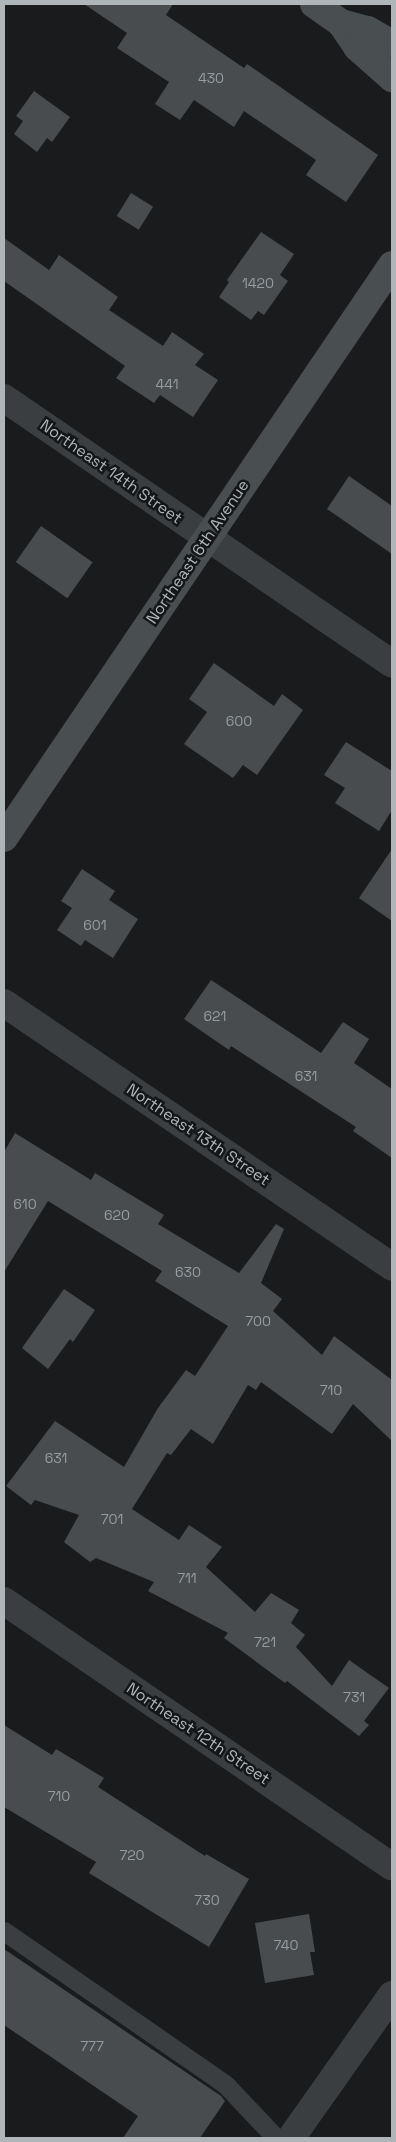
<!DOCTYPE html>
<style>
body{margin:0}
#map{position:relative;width:396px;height:2142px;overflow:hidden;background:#1a1b1c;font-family:"Space Grotesk",sans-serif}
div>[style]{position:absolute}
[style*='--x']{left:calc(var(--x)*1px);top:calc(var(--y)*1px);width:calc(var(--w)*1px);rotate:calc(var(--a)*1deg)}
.building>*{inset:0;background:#494c4e;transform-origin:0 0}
.lane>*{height:19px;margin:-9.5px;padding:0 9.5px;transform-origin:9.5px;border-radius:9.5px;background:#3b3e40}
.street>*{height:28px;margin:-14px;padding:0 14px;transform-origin:14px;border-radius:14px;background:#3b3e40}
.secondary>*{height:28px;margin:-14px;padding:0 14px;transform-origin:14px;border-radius:14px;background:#494e50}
span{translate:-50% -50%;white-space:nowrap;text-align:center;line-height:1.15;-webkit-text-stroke:5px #151617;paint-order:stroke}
.number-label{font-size:14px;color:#959c9f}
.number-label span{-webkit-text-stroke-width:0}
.street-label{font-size:16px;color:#aeb6ba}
.frame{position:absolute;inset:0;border:5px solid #aeb6ba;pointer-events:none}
</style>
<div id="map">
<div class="building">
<div style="clip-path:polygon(84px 4px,173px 4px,166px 15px,244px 68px,247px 64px,378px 155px,346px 202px,306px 175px,316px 160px,244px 111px,234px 127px,194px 100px,180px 120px,155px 104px,169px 82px,117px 48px,127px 33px)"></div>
<div style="clip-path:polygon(34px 91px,70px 117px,52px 142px,47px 138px,37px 152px,14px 134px,23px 121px,16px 116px)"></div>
<div style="left:131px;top:193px;width:26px;height:27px;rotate:32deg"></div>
<div style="clip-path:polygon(261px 232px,294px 254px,280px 275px,288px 281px,264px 315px,258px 311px,251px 320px,219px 297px,229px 282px,227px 280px)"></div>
<div style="clip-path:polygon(4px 238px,49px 270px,59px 255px,118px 297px,109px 310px,163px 346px,172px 332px,204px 354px,195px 365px,218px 380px,193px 417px,160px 395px,154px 403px,116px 378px,125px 366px,4px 281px)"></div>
<div style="clip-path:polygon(349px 476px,392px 506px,392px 554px,327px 509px)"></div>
<div style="left:41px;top:526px;width:63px;height:44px;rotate:35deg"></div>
<div style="clip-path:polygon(214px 663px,274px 706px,282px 694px,303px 710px,257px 775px,243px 765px,233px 778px,184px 744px,207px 712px,189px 699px)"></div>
<div style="clip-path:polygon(346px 742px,392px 771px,392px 810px,379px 831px,335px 803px,345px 788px,324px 775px)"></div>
<div style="clip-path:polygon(392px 849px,392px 921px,359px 898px)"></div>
<div style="clip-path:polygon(82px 869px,115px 891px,109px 900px,138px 919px,113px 958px,85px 940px,81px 946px,57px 930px,72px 908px,61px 901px)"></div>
<div style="clip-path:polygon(211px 980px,321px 1053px,343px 1022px,369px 1039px,354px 1063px,392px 1089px,392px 1158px,353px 1131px,356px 1127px,231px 1046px,229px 1050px,184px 1019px)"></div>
<div style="clip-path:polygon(15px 1133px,91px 1180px,95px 1173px,164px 1215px,158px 1224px,239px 1273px,276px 1224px,284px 1229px,261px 1283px,282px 1299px,273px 1311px,322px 1355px,334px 1336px,392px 1380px,392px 1441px,353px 1404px,332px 1434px,261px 1382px,256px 1390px,248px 1385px,213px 1444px,191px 1429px,171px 1455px,167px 1453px,132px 1509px,179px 1540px,189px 1525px,222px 1547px,206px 1567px,255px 1612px,271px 1593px,299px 1610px,291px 1623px,305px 1635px,296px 1647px,332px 1686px,349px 1660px,389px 1688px,364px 1721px,369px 1725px,359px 1736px,287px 1681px,285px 1683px,224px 1638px,228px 1633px,148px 1591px,154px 1582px,96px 1558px,90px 1562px,64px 1542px,79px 1515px,35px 1500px,31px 1505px,6px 1486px,55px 1421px,124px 1467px,158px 1408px,186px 1370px,195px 1376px,228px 1326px,155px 1281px,162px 1271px,48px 1201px,4px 1272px,4px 1152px)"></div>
<div style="clip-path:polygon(64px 1289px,95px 1310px,73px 1342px,70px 1339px,48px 1369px,22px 1348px)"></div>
<div style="clip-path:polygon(4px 1725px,52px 1755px,56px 1749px,104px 1778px,98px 1787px,205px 1856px,206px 1854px,249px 1879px,209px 1947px,89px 1873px,96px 1862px,4px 1807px)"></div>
<div style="clip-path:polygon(309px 1914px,315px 1952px,310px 1952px,314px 1975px,265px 1983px,255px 1923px)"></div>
<div style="clip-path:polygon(4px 1949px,221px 2096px,225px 2101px,200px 2138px,123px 2138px,138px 2116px,4px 2025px)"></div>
</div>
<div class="lane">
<div style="--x:4;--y:1931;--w:270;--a:34.7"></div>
<div style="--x:226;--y:2085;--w:73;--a:46.7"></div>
</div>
<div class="street">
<div style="--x:4;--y:398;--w:470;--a:34.4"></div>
<div style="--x:4;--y:1003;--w:469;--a:34.2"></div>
<div style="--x:4;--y:1601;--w:470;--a:34.4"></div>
<div style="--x:291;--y:2138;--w:175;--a:-54.8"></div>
</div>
<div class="secondary">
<div style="--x:314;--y:4;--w:33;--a:35"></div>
<div style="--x:341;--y:23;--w:28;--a:15"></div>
<div style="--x:368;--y:30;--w:28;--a:30"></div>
<div style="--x:341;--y:23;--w:29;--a:56"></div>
<div style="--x:357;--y:47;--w:47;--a:41.5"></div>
<div style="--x:4;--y:838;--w:692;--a:-55.9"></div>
</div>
<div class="number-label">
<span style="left:211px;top:78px">430</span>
<span style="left:258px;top:283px">1420</span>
<span style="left:167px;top:384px">441</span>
<span style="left:239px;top:721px">600</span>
<span style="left:95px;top:925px">601</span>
<span style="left:215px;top:1016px">621</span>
<span style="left:306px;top:1076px">631</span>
<span style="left:25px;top:1204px">610</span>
<span style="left:117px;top:1215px">620</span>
<span style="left:188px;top:1272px">630</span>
<span style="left:258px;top:1321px">700</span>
<span style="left:331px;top:1390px">710</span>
<span style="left:56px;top:1458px">631</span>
<span style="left:112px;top:1519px">701</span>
<span style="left:187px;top:1578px">711</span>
<span style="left:265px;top:1642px">721</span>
<span style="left:354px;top:1697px">731</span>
<span style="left:59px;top:1796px">710</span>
<span style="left:132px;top:1855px">720</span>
<span style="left:207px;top:1900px">730</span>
<span style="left:286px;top:1945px">740</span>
<span style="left:92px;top:2046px">777</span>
</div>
<div class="street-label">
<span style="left:111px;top:472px;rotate:35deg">Northeast 14th Street</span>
<span style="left:198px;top:552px;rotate:-56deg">Northeast 6th Avenue</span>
<span style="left:198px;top:1135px;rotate:34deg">Northeast 13th Street</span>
<span style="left:198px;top:1734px;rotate:34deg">Northeast 12th Street</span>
</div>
<div class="frame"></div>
</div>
